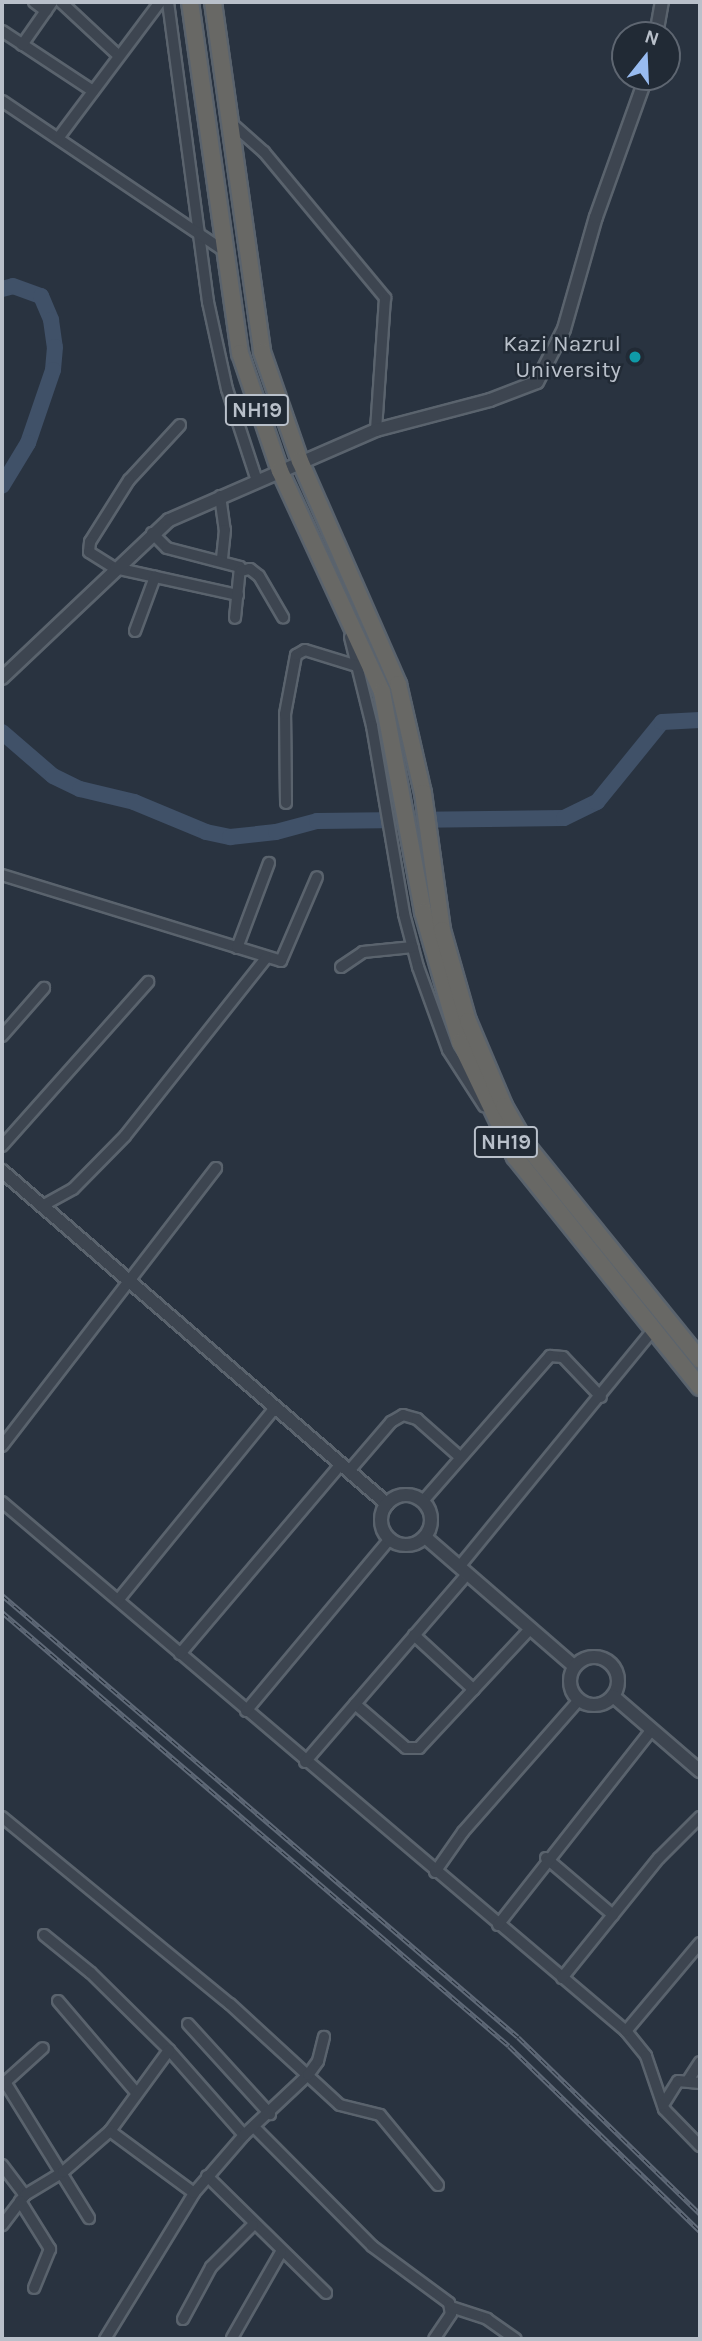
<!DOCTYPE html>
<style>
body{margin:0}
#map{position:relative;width:702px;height:2341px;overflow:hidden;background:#293340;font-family:Karla,sans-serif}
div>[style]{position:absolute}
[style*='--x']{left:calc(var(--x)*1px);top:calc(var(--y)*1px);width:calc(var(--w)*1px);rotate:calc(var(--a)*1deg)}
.river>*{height:16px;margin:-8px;padding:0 8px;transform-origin:8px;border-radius:8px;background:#405168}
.roads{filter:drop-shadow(2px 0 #5a636d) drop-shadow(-2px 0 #5a636d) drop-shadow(0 2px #5a636d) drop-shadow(0 -2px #5a636d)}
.minor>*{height:10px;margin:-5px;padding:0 5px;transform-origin:5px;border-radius:5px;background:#3d4550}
.tertiary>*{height:12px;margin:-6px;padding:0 6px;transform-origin:6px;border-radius:6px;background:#3d4550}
.tertiary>.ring{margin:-6px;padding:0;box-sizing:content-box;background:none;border:12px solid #3d4550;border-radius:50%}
.trunk>*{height:16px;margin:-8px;padding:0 8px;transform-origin:8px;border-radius:8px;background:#686865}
.rail>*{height:5px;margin-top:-2.5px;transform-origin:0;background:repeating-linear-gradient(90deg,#212a35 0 8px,#5f6977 0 16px);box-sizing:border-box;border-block:2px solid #5f6977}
.dots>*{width:19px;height:19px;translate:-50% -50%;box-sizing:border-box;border:4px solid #212a35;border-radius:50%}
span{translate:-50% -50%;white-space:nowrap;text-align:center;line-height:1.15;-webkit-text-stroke:5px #212a35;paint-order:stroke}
.shield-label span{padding:2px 5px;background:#212a35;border:2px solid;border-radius:5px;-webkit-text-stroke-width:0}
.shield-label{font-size:21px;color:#b9c0ca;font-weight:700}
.poi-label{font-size:23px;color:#b9c0ca}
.right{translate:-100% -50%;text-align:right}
.frame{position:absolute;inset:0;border:4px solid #b9c0ca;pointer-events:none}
.north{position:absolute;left:611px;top:21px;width:70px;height:70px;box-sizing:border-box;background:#212a35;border:2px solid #5e6671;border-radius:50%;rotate:18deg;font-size:19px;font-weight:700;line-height:28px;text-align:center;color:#b9c0ca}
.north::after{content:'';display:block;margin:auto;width:24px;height:32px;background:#98bbf0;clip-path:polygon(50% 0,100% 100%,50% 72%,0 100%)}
</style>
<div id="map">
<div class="river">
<div style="--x:2;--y:289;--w:11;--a:-15"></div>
<div style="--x:13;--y:286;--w:30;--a:20"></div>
<div style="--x:41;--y:296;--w:26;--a:67"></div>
<div style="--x:51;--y:320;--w:27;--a:82"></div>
<div style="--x:55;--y:347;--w:23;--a:95"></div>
<div style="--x:53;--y:370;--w:77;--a:108.9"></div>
<div style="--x:28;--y:443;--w:50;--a:121.2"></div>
<div style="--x:2;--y:732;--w:67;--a:40.8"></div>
<div style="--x:53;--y:776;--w:30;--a:26"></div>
<div style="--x:80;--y:789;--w:56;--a:13.5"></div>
<div style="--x:134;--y:802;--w:78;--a:22.6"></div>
<div style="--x:206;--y:832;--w:25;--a:12"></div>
<div style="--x:230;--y:837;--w:46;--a:-6.2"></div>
<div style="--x:276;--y:832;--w:42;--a:-15"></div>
<div style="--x:317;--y:821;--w:247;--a:-0.7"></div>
<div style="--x:564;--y:818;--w:37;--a:-26"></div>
<div style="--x:597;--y:802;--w:103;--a:-50.9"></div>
<div style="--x:662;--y:722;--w:38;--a:-3"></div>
</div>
<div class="roads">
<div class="minor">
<div style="--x:34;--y:2;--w:15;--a:37"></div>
<div style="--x:61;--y:2;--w:79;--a:43"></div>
<div style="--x:168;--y:2;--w:303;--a:82.4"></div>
<div style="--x:208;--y:302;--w:89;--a:77.7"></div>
<div style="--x:227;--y:389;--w:97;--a:71.9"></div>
<div style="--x:2;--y:31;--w:109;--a:33.4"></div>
<div style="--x:22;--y:45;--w:52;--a:-55.1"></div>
<div style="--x:2;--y:101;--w:268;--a:34"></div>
<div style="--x:229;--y:121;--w:47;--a:41.5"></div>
<div style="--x:264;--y:152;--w:190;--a:50.3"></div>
<div style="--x:385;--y:298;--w:132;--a:93.9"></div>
<div style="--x:59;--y:137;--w:169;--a:-53.2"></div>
<div style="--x:180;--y:425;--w:75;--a:132.8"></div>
<div style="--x:129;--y:480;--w:73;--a:122.2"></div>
<div style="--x:90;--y:542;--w:10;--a:96"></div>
<div style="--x:89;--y:552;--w:31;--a:32"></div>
<div style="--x:115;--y:568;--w:126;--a:12.4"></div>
<div style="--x:220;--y:496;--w:34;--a:82"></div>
<div style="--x:225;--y:530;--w:31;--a:96"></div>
<div style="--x:152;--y:533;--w:21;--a:45"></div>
<div style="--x:167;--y:548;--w:75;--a:14.6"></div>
<div style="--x:240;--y:567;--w:51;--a:95.6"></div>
<div style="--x:241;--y:571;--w:9;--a:-13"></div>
<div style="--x:250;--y:569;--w:11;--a:38"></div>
<div style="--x:259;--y:576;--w:48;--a:59.7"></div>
<div style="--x:135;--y:631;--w:58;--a:-69.7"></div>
<div style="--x:350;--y:637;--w:92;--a:76.1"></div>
<div style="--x:372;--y:726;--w:191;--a:80.3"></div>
<div style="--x:404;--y:914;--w:55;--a:75.2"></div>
<div style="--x:418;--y:967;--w:88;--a:70.1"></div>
<div style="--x:448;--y:1050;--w:67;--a:57.3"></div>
<div style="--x:286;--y:803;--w:89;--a:-90.6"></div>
<div style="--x:285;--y:714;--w:60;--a:-79.4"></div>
<div style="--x:296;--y:655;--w:10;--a:-29"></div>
<div style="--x:305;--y:650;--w:54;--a:17.1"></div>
<div style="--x:2;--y:875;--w:292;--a:17.1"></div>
<div style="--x:281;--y:961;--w:91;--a:-66.8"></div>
<div style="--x:237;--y:948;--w:91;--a:-69.4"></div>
<div style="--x:341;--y:967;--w:27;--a:-34"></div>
<div style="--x:363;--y:952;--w:50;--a:-5.7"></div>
<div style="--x:2;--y:1036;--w:64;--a:-48.8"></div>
<div style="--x:2;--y:1146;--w:220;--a:-48.3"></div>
<div style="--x:42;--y:1206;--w:35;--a:-29"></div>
<div style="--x:73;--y:1189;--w:74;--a:-45.5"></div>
<div style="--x:125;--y:1136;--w:227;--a:-51.6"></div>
<div style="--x:2;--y:1446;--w:351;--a:-52.4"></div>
<div style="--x:349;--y:1471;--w:65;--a:-49.4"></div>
<div style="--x:391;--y:1422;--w:14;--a:-30"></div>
<div style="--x:403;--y:1415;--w:15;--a:16"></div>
<div style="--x:417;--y:1419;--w:57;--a:41.5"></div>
<div style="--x:423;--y:1501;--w:193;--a:-48.8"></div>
<div style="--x:550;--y:1356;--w:13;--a:4"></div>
<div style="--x:563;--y:1357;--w:55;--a:46.5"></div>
<div style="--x:2;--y:1502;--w:818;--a:40.29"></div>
<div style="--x:626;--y:2031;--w:32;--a:51"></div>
<div style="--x:646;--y:2056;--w:56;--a:71.2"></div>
<div style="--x:664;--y:2109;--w:52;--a:45.8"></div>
<div style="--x:459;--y:1567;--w:306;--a:-50.7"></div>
<div style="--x:119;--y:1599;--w:247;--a:-50.8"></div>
<div style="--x:414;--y:1635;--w:81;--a:42.5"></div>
<div style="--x:180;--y:1654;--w:249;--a:-49.7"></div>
<div style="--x:355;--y:1704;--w:67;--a:40.8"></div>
<div style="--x:406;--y:1748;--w:13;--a:0"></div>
<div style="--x:419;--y:1748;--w:164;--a:-47"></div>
<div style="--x:246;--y:1711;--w:224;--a:-50.1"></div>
<div style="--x:305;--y:1762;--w:248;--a:-49.2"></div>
<div style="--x:2;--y:1817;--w:295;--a:39.4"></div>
<div style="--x:230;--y:2004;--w:149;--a:42.6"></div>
<div style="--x:340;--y:2105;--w:41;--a:14"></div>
<div style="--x:380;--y:2115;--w:91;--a:50.4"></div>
<div style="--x:546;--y:1858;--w:88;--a:40.4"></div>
<div style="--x:435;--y:1872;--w:49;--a:-55"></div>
<div style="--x:463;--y:1832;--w:176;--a:-48.7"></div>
<div style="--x:498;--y:1925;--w:249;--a:-51.8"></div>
<div style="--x:44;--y:1935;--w:60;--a:39"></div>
<div style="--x:91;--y:1973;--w:110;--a:44.6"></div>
<div style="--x:169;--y:2050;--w:113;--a:48.6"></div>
<div style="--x:562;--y:1978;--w:154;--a:-51.1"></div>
<div style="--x:659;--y:1858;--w:58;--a:-45"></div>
<div style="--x:58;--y:2001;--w:118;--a:49.5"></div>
<div style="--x:188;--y:2024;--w:122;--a:47.7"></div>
<div style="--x:626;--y:2031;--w:115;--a:-49.9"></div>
<div style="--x:689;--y:2079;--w:20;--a:-57"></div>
<div style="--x:5;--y:2082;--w:160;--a:58.3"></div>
<div style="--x:2;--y:2085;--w:55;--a:-42.1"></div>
<div style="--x:663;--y:2105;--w:28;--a:-58"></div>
<div style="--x:678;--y:2081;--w:22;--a:5"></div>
<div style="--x:254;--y:2127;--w:168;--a:45.2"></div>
<div style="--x:372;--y:2246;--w:96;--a:36.5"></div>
<div style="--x:449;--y:2303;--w:11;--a:80"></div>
<div style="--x:451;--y:2314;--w:30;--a:124"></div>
<div style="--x:110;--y:2131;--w:100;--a:-53.9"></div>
<div style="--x:2;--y:2165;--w:38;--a:53"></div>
<div style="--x:25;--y:2195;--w:38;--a:127"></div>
<div style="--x:207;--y:2176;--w:167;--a:44.5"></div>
<div style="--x:25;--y:2195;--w:44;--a:-31.2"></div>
<div style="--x:63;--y:2172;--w:62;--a:-41.1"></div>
<div style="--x:110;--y:2131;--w:104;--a:36.4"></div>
<div style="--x:20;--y:2201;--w:57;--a:58"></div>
<div style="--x:50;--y:2249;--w:42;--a:112.3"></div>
<div style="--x:451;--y:2307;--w:38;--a:18"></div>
<div style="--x:487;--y:2319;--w:35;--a:35"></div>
<div style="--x:183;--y:2319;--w:59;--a:-61.7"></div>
<div style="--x:211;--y:2267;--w:59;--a:-45"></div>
<div style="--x:232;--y:2338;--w:99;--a:-60.3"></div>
<div style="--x:105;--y:2339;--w:171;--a:-58.6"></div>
<div style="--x:194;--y:2193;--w:77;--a:-49.2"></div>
<div style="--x:244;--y:2135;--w:88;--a:-43.2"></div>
<div style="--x:308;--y:2075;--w:17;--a:-54"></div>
<div style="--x:318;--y:2061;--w:25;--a:-76"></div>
</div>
<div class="tertiary">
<div style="--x:656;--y:35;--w:34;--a:-80"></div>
<div style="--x:2;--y:678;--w:230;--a:-43.4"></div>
<div style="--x:169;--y:520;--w:226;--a:-23.5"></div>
<div style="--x:376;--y:430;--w:118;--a:-14.7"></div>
<div style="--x:490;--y:400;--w:50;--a:-21"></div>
<div style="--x:537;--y:382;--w:59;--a:-63"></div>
<div style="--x:564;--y:329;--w:116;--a:-74.1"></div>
<div style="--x:596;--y:217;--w:149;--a:-70.3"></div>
<div style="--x:2;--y:1171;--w:509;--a:40.86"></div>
<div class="ring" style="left:381px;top:1495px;width:38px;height:38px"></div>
<div style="--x:425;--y:1537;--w:197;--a:40.9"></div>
<div class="ring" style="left:570px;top:1657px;width:36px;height:36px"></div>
<div style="--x:613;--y:1696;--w:115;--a:40.8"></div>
</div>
<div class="trunk">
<div style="--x:190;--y:2;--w:355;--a:81.9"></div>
<div style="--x:240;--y:353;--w:125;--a:71.3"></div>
<div style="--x:280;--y:471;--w:243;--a:65.2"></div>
<div style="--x:382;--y:692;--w:224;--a:79.4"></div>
<div style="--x:423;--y:912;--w:135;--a:74.1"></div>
<div style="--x:460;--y:1042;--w:127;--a:64.4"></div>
<div style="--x:515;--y:1157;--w:295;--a:51.2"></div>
<div style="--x:213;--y:2;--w:353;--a:82"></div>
<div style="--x:262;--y:352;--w:115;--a:70.8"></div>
<div style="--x:300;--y:461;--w:244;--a:66.3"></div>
<div style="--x:398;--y:684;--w:112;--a:77.1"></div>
<div style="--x:423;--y:793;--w:138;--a:82.1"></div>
<div style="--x:442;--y:930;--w:95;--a:74.1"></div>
<div style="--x:468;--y:1021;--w:92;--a:67"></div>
<div style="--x:504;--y:1106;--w:46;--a:60.1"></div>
<div style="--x:527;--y:1146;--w:275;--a:51"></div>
</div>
</div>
<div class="rail">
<div style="--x:2;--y:1595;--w:679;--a:40.58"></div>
<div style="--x:518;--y:2037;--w:254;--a:44.2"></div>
<div style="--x:2;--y:1612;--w:667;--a:40.56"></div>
<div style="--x:509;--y:2046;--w:266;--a:44.1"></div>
</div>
<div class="dots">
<div style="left:635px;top:357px;background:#0f9aa8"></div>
</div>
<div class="shield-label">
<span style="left:257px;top:410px">NH19</span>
<span style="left:506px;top:1142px">NH19</span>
</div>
<div class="poi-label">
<span class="right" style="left:621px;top:357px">Kazi Nazrul<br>University</span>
</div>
<div class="frame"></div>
<div class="north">N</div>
</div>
